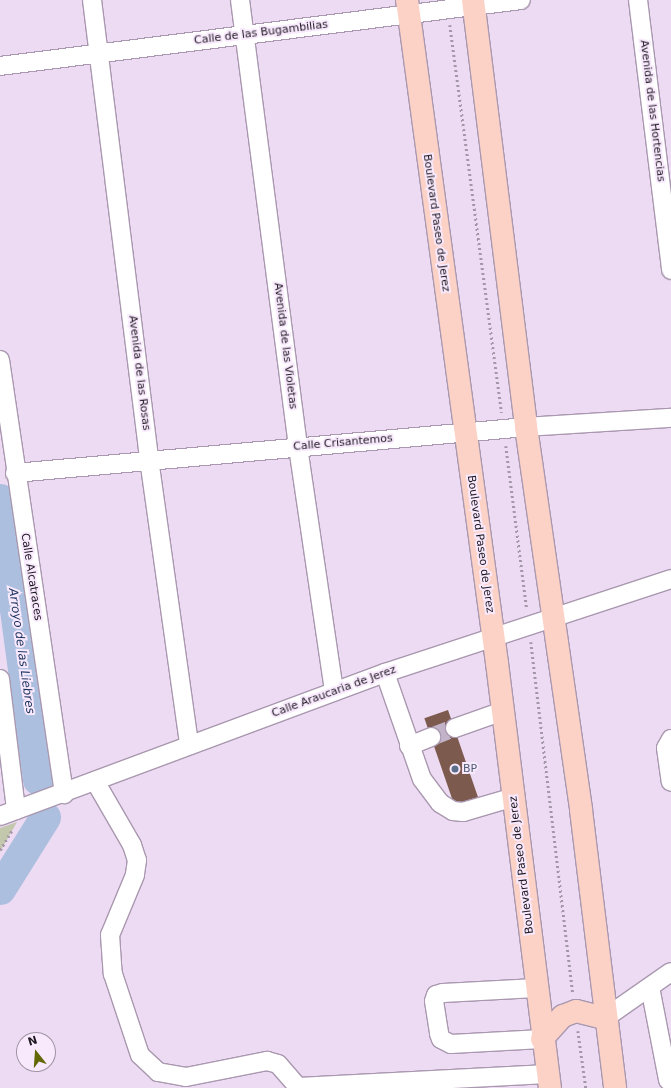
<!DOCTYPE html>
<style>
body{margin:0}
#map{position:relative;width:671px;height:1088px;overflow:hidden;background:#eddaf3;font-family:"DejaVu Sans",sans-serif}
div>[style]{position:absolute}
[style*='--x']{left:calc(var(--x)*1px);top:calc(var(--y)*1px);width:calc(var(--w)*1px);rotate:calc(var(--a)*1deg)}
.green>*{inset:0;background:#c3c8ac}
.river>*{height:31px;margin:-15.5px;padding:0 15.5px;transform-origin:15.5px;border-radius:15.5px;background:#acbfdf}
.building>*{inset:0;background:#7d5a4e;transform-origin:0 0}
.minor-tunnel>*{height:18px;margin-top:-9px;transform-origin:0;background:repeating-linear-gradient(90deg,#c3b3c8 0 18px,transparent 0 27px)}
.path>*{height:2.5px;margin-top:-1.25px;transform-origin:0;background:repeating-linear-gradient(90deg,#a496a9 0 2px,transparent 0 5px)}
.roads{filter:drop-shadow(1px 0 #a998af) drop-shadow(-1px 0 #a998af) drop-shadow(0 1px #a998af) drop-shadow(0 -1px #a998af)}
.minor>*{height:18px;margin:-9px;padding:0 9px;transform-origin:9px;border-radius:9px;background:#fff}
.major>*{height:22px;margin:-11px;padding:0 11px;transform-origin:11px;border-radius:11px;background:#fcd2c7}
.dots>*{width:11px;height:11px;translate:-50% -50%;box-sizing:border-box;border:2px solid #f8e9fd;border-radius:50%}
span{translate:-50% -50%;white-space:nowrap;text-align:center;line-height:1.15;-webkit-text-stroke:4px #f8e9fd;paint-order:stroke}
.street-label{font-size:11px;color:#1c161e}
.service-label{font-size:11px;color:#4e5e75}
.left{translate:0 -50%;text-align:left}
.water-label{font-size:12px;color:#1b325c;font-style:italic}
.north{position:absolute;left:16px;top:1032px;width:40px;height:40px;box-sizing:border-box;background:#f8e9fd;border:1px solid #a095a4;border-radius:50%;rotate:343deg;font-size:11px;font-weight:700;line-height:16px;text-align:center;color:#1c161e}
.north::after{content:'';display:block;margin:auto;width:14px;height:18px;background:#636807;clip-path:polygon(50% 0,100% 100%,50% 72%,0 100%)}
</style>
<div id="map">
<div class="green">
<div style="clip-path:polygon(17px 822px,0 852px,0 828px)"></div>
</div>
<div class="river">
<div style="--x:0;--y:499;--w:283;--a:82.3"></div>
<div style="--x:0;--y:889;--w:85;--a:-58"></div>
</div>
<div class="building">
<div style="left:448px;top:710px;width:96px;height:25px;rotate:71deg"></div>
</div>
<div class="minor-tunnel">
<div style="--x:431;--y:737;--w:26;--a:-21"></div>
</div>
<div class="path">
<div style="--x:450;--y:25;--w:391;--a:82.4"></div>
<div style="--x:506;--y:446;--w:164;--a:82.7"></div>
<div style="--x:531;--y:642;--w:353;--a:83.2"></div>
<div style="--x:0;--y:850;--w:23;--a:-59"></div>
<div style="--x:578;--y:1031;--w:58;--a:82"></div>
</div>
<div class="roads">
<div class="minor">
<div style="--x:92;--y:0;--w:463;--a:82.9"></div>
<div style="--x:149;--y:459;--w:289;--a:82"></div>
<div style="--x:240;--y:0;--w:451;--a:82.6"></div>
<div style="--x:298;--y:447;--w:247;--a:81.6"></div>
<div style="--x:638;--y:0;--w:272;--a:83"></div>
<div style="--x:0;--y:66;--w:525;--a:-7.22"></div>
<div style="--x:0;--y:360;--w:439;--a:81.6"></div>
<div style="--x:15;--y:473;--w:513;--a:-5.14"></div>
<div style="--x:526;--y:427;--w:145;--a:-3.6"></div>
<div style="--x:385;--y:673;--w:112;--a:70.8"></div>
<div style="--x:422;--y:779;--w:30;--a:53"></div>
<div style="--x:440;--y:803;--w:15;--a:32"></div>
<div style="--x:453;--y:811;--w:10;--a:6"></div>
<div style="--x:463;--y:812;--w:53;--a:-16.4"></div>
<div style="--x:0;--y:679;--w:132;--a:83"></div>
<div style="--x:455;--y:728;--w:51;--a:-19.5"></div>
<div style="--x:671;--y:739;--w:10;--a:119"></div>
<div style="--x:666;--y:748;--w:34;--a:82"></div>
<div style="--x:409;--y:746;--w:24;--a:-22"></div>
<div style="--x:95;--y:781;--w:74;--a:60"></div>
<div style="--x:132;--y:845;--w:16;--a:72"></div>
<div style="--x:137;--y:860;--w:15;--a:98"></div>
<div style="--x:135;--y:875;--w:65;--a:112.6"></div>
<div style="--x:110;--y:935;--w:39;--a:86"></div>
<div style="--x:113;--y:974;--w:85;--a:71.6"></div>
<div style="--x:140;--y:1055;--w:25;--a:43"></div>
<div style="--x:158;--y:1072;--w:28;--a:10"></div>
<div style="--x:186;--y:1077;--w:83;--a:-11.2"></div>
<div style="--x:267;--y:1061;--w:11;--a:15"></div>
<div style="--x:278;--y:1064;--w:30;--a:49"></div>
<div style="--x:298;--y:1087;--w:250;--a:-3"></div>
<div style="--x:0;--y:816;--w:411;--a:-20.4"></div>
<div style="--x:385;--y:673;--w:301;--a:-18.2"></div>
<div style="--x:650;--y:987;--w:95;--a:79"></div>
<div style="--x:536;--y:988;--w:93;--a:176.9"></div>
<div style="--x:443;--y:993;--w:7;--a:164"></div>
<div style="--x:436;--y:995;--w:6;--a:108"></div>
<div style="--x:434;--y:1001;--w:33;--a:81"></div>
<div style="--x:439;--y:1034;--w:5;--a:68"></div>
<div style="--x:441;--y:1039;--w:11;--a:27"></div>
<div style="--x:451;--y:1044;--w:91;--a:-3.1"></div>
<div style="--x:605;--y:1018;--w:80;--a:-34.9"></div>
</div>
<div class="major">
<div style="--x:407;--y:0;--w:669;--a:82.27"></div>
<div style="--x:497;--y:663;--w:428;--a:82.9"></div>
<div style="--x:473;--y:0;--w:430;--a:82.9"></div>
<div style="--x:526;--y:427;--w:387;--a:81.8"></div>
<div style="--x:581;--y:810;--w:280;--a:83"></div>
<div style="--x:542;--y:1039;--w:31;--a:-48"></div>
<div style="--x:563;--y:1016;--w:14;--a:-21"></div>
<div style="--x:576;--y:1011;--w:30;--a:14"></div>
</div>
</div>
<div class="dots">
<div style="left:455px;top:769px;background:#5c6f8a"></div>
</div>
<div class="street-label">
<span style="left:261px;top:33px;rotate:-7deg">Calle de las Bugambilias</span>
<span style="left:652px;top:111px;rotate:83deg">Avenida de las Hortencias</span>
<span style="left:436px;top:223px;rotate:82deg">Boulevard Paseo de Jerez</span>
<span style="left:285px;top:346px;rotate:83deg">Avenida de las Violetas</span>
<span style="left:139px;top:373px;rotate:83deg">Avenida de las Rosas</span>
<span style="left:343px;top:443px;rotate:-5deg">Calle Crisantemos</span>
<span style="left:480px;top:544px;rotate:82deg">Boulevard Paseo de Jerez</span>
<span style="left:31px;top:577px;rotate:81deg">Calle Alcatraces</span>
<span style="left:334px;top:692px;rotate:-20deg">Calle Araucaria de Jerez</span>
<span style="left:522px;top:865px;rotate:-97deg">Boulevard Paseo de Jerez</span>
</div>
<div class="service-label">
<span class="left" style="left:463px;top:769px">BP</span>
</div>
<div class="water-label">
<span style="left:21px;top:651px;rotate:82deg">Arroyo de las Liebres</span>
</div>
<div class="north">N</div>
</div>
